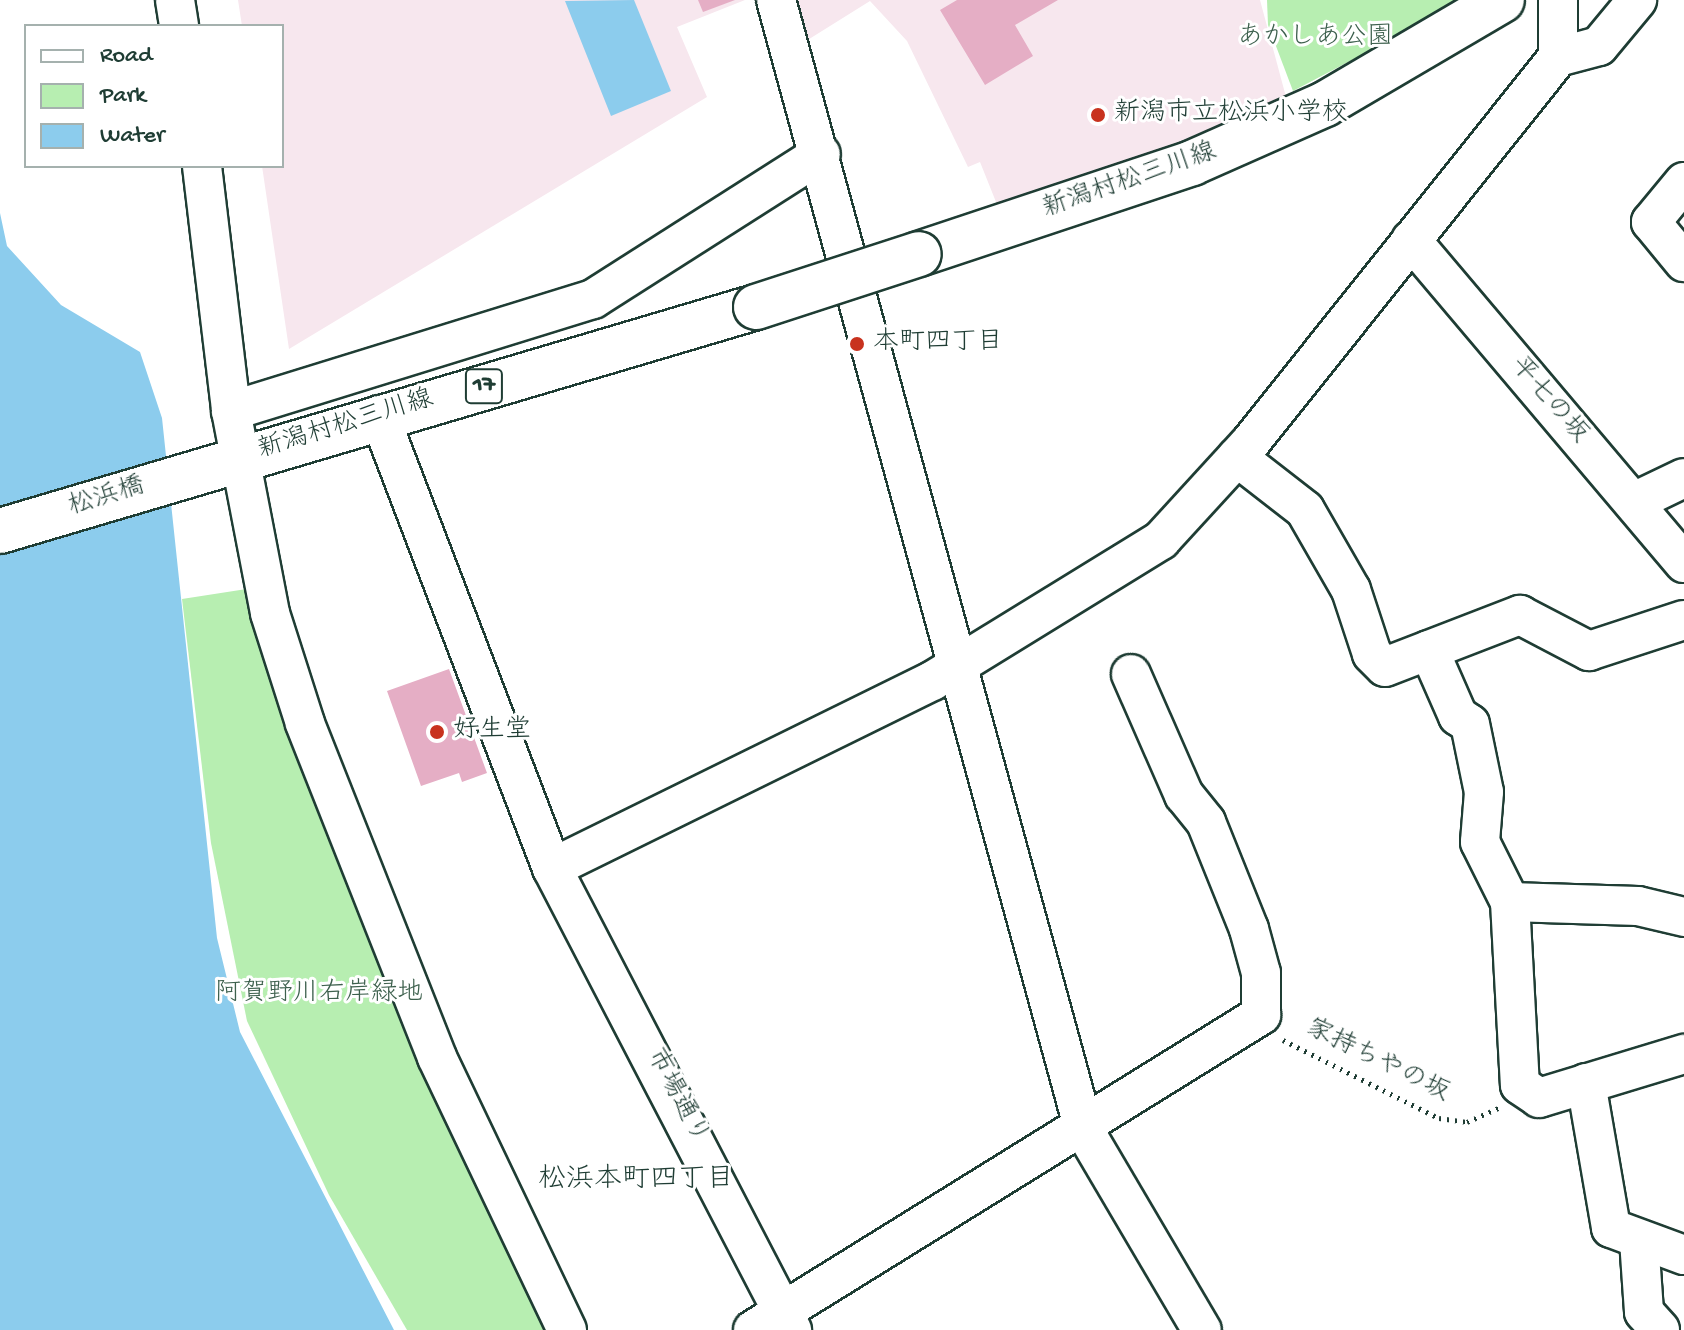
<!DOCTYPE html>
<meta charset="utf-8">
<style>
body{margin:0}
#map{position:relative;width:1684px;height:1330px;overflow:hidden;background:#fff;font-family:"Gochi Hand","Klee One",sans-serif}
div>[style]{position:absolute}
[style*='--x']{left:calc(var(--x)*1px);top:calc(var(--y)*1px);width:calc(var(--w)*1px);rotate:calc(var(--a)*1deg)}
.built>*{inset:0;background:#f7e7ee}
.green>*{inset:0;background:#b7eeb1}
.water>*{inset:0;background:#8ccced}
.building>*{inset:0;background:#e5aec5}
.path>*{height:5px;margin-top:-2.5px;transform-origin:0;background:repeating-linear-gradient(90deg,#1f3d34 0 2px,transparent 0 8px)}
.roads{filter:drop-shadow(2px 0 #1f3d34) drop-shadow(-2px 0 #1f3d34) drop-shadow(0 2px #1f3d34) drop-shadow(0 -2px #1f3d34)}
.minor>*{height:38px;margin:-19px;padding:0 19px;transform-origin:19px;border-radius:19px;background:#fff}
.major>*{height:44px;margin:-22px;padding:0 22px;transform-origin:22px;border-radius:22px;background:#fff}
.bridges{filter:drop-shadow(2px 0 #1f3d34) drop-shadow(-2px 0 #1f3d34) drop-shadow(0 2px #1f3d34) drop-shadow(0 -2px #1f3d34)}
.major-bridge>*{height:44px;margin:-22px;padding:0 22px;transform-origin:22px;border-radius:22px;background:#fff}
.dots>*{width:22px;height:22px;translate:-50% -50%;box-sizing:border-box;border:4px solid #fff;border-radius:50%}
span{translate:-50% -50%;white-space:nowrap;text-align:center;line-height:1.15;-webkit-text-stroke:6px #fff;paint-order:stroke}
.shield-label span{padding:2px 6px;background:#fff;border:2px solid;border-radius:6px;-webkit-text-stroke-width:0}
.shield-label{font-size:24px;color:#1f3d34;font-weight:700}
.park-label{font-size:26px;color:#3d604d}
.poi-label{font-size:26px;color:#1f3d34}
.left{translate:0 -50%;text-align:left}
.street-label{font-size:26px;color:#1f3d34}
.neighbourhood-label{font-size:28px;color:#1f3d34}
.legend{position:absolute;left:24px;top:24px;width:260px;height:144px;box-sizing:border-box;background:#fff;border:2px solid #a5b1ae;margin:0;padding:10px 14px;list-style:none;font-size:24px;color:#1f3d34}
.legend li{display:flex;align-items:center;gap:16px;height:40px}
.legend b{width:40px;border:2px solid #a5b1ae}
</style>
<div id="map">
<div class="built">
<div style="clip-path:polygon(238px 0,745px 0,677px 27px,707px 97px,289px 349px,262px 166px,282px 166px,282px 26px,242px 26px)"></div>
<div style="clip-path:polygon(796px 0,1260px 0,1286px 97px,1221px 132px,998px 207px,980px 162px,968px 167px,907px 41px,870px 1px,806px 41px)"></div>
</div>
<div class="green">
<div style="clip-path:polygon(1267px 0,1466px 0,1293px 91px,1268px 25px)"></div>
<div style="clip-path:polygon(253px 588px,557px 1330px,407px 1330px,329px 1195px,247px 1021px,211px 843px,182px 599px)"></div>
</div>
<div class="water">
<div style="clip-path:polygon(634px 0,671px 91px,611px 116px,565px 1px)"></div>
<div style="clip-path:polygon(0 213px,7px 246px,61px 305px,140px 352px,162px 418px,217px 938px,240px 1032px,394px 1330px,0 1330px)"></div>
</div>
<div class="building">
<div style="clip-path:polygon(698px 0,735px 0,703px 12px)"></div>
<div style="clip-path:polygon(957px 0,1058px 0,1015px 25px,1033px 56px,985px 85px,940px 10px)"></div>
<div style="clip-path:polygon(449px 669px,487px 773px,462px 782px,459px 773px,421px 786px,387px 691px)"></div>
</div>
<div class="path">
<div style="--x:1283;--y:1040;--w:174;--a:26.6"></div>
<div style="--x:1439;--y:1118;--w:28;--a:8"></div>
<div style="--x:1467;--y:1122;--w:35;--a:-24"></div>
</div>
<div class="roads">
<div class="minor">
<div style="--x:175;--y:0;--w:26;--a:81"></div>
<div style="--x:776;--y:0;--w:1171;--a:74.75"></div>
<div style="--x:1084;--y:1130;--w:232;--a:59.5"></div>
<div style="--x:1558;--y:57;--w:42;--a:-15"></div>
<div style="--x:1599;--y:46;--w:60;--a:-50.4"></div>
<div style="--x:202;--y:166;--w:247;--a:83.2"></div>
<div style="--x:1684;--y:182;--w:52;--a:129.5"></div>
<div style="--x:1651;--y:222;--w:52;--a:50.5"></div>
<div style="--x:1411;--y:240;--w:423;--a:49.8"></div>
<div style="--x:379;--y:415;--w:485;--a:69.1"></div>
<div style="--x:552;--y:868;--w:521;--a:62.55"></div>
<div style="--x:1237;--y:457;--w:86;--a:37.9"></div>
<div style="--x:1305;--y:510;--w:92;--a:60.1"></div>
<div style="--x:1351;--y:590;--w:67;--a:71.8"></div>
<div style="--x:1372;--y:654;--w:18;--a:45"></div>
<div style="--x:1385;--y:667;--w:145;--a:-21.1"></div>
<div style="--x:1520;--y:615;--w:78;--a:27.6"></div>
<div style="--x:1589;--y:651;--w:100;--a:-18.1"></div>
<div style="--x:1634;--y:502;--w:55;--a:-25.6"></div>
<div style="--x:1429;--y:650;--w:72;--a:66.3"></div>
<div style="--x:1458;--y:716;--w:14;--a:34"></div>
<div style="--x:1470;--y:724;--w:69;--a:78.4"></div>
<div style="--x:1484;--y:792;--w:50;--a:94.6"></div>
<div style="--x:1480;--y:842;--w:67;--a:63.4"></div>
<div style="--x:1510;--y:902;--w:183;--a:86.9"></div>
<div style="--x:1520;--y:1085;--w:23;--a:34"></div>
<div style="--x:1539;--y:1098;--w:152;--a:-16.9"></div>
<div style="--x:552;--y:868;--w:424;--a:-26.2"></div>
<div style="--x:932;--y:681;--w:269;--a:-31.6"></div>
<div style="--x:1161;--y:540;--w:132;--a:-47.5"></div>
<div style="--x:1250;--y:443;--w:494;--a:-51.4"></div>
<div style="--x:1558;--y:57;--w:57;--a:-90"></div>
<div style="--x:1510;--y:902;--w:128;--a:1.8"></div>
<div style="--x:1638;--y:906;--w:47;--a:13.4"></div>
<div style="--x:1586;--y:1083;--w:147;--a:80.2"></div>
<div style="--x:1611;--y:1228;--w:78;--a:20.3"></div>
<div style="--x:1639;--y:1240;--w:72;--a:86"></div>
<div style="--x:1644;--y:1312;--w:24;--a:48"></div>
<div style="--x:567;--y:1330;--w:302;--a:-115.5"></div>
<div style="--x:437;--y:1057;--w:359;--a:-111.6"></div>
<div style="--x:305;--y:723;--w:115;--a:-107.7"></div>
<div style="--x:270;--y:613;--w:206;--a:-100.9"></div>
<div style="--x:231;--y:411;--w:379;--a:-17.2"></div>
<div style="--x:593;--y:299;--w:270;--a:-32.5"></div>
<div style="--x:753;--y:1330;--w:598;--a:-31.8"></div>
<div style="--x:1261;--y:1015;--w:42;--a:-90"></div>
<div style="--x:1261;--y:973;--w:46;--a:-105.3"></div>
<div style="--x:1249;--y:929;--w:115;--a:-111.9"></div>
<div style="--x:1206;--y:822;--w:35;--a:-129"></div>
<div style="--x:1184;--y:795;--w:132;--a:-113.7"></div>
</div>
<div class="major">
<div style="--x:919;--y:254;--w:288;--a:-18.4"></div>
<div style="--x:1192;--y:163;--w:145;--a:-23.9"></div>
<div style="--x:1325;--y:104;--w:205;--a:-30.4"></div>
<div style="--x:0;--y:531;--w:788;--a:-16.5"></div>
</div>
</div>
<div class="bridges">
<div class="major-bridge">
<div style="--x:756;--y:307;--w:171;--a:-18"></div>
</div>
</div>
<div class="dots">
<div style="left:1098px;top:115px;background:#c8321e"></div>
<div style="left:857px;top:344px;background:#c8321e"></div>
<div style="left:437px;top:732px;background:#c8321e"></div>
</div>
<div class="shield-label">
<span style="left:484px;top:386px">17</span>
</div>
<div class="park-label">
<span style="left:1315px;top:39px">あかしあ公園</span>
<span style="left:319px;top:995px">阿賀野川右岸緑地</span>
</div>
<div class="poi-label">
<span class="left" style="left:1114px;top:115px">新潟市立松浜小学校</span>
<span class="left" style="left:873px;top:344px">本町四丁目</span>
<span class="left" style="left:453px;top:732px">好生堂</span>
</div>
<div class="street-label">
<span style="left:1130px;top:182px;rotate:-19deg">新潟村松三川線</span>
<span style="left:1548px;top:401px;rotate:49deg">平七の坂</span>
<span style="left:346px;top:426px;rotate:-17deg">新潟村松三川線</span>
<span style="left:107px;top:498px;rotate:-17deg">松浜橋</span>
<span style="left:1377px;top:1062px;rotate:26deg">家持ちやの坂</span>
<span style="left:676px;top:1097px;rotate:62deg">市場通り</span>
</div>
<div class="neighbourhood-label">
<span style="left:636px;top:1181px">松浜本町四丁目</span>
</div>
<ul class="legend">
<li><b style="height:10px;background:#fff"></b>Road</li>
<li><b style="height:22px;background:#b7eeb1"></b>Park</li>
<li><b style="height:22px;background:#8ccced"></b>Water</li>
</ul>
</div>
